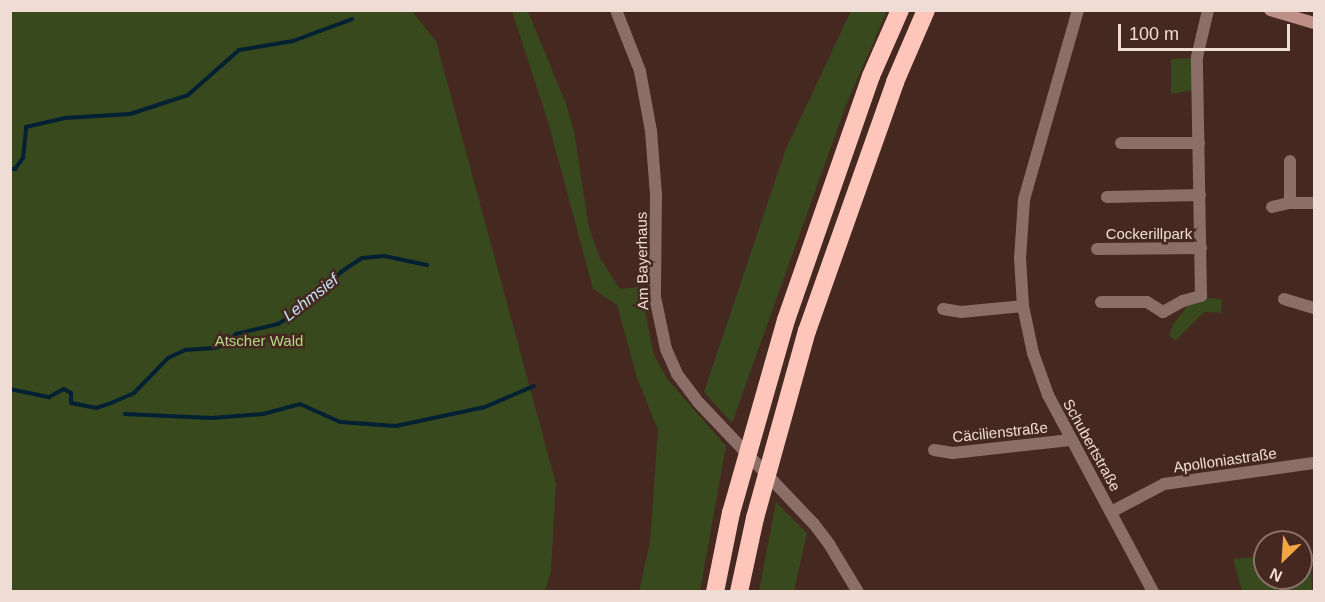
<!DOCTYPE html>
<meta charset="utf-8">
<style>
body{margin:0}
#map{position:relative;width:1325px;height:602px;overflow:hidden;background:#45281f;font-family:Arial,sans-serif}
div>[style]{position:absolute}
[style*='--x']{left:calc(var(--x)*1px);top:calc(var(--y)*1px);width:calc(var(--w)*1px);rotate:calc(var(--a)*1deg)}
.green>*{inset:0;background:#37491d}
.stream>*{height:4px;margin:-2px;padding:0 2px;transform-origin:2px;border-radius:2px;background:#042134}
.minor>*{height:12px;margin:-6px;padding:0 6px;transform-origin:6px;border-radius:6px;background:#8b6e68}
.secondary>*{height:12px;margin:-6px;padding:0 6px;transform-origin:6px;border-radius:6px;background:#bd8f87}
.motorway>*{height:18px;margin:-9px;padding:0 9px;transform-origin:9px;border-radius:9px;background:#fec5ba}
span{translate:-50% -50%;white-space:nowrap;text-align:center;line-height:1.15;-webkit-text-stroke:5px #45281f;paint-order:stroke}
.street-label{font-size:15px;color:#efdcd5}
.park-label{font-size:15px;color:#b3d785}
.water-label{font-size:16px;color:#c4e2fa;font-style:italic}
.frame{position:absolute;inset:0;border:12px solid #efdcd5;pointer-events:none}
.north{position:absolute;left:1253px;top:530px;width:60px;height:60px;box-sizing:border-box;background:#45281f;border:2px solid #897068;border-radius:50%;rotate:205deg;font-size:16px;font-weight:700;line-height:24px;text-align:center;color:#efdcd5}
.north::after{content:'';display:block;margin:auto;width:21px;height:27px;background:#f2a541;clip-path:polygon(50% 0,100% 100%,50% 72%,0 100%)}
.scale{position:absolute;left:1118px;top:24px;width:172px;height:27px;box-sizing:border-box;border:3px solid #efdcd5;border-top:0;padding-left:8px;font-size:18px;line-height:21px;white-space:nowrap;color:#efdcd5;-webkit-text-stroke:4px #45281f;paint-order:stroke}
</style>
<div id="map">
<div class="green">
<div style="clip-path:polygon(10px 11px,412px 11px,436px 41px,556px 484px,551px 571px,545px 591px,11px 591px)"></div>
<div style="clip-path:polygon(512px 11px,528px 11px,566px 104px,574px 131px,589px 228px,600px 258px,620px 289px,640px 287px,654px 355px,668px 380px,726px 446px,700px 591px,639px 591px,650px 542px,658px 430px,637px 378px,617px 305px,593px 289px,549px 125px)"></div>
<div style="clip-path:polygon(851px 11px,887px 11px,846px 105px,732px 423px,704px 392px,785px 151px)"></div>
<div style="clip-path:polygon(1193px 58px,1194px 90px,1171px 94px,1171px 59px)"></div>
<div style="clip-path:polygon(1206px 298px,1222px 299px,1221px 313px,1204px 312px,1175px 341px,1169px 336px,1173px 324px,1189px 304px)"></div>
<div style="clip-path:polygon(776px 502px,807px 533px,794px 591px,759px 591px)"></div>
<div style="clip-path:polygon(1301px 553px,1311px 555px,1312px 591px,1242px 591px,1233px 559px,1265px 556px,1265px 578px,1301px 578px)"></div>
</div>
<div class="stream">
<div style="--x:10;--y:169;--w:5;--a:0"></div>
<div style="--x:15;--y:169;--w:14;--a:-54"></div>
<div style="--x:23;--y:158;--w:31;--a:-84"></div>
<div style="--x:26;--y:127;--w:40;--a:-13"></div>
<div style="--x:65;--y:118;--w:65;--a:-3.5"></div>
<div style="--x:130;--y:114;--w:61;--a:-18.1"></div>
<div style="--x:188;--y:95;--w:68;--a:-41.4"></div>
<div style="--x:239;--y:50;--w:55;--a:-9.5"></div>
<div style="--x:293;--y:41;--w:63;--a:-20.4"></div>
<div style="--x:10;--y:389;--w:40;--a:12"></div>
<div style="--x:49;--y:397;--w:17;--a:-28"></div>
<div style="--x:64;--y:389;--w:8;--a:30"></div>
<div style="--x:71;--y:393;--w:10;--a:90"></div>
<div style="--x:71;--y:403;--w:25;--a:11"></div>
<div style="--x:96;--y:408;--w:16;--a:-18"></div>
<div style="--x:111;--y:403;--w:25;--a:-23"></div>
<div style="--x:134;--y:393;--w:49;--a:-45.8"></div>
<div style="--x:168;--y:358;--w:19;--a:-25"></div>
<div style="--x:185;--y:350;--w:31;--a:-4"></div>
<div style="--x:216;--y:348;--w:10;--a:-24"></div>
<div style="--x:225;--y:344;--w:15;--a:-42"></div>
<div style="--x:236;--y:334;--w:43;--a:-13.4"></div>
<div style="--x:278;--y:324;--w:28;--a:-32"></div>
<div style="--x:302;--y:309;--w:54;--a:-43.5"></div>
<div style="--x:341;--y:272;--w:25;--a:-34"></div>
<div style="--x:362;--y:258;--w:22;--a:-5"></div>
<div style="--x:384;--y:256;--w:44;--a:11.8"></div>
<div style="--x:125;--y:414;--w:86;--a:2.7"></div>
<div style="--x:211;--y:418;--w:52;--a:-4.4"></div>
<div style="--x:263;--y:414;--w:38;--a:-15"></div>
<div style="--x:300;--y:404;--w:44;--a:24.2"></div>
<div style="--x:340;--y:422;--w:56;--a:4.1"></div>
<div style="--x:396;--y:426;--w:91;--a:-12.1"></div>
<div style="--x:485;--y:407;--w:53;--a:-23.2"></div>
</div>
<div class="minor">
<div style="--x:616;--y:10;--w:66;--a:68.5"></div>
<div style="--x:640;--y:71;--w:61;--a:79.6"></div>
<div style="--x:651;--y:131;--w:63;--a:85.5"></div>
<div style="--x:656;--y:194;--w:103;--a:90.6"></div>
<div style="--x:655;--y:297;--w:53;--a:78.1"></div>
<div style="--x:666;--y:349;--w:27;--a:66"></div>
<div style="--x:677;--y:374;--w:36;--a:53"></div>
<div style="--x:699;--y:403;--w:167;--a:46.5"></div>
<div style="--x:814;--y:524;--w:25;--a:53"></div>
<div style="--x:829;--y:544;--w:56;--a:58.9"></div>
<div style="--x:1078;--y:10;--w:198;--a:105.9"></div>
<div style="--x:1024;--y:200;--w:58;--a:93.9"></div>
<div style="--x:1020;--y:258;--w:48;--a:86.4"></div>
<div style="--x:1023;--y:306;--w:48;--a:78"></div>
<div style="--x:1033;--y:353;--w:45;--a:70.3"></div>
<div style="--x:1048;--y:395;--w:223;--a:61.9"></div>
<div style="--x:1121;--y:143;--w:78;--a:0"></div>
<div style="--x:1107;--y:197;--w:93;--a:-1.2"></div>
<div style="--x:1290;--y:203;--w:42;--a:-90"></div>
<div style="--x:1272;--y:207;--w:18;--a:-13"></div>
<div style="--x:1290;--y:203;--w:24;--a:0"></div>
<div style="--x:1097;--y:249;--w:104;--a:-0.6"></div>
<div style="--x:1284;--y:299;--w:31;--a:17"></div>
<div style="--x:1101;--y:302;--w:46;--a:0"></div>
<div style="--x:1147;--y:302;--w:19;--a:32"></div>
<div style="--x:1163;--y:312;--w:23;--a:-29"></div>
<div style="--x:1183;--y:301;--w:19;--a:-16"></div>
<div style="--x:1201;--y:296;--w:239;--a:-91"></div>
<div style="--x:1197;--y:57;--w:48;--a:-76.8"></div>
<div style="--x:943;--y:309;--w:18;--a:9"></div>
<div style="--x:961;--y:312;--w:62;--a:-5.5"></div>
<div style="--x:934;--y:450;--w:19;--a:9"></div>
<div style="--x:953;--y:453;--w:118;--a:-6.3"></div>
<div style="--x:1111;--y:512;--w:60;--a:-27.8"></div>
<div style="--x:1164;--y:484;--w:151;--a:-8"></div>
</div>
<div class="secondary">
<div style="--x:1270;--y:10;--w:46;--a:16.5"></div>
</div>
<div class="motorway">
<div style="--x:715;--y:592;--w:81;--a:-78.6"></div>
<div style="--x:731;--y:513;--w:201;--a:-74.1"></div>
<div style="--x:786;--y:320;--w:258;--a:-70.8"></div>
<div style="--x:871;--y:76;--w:72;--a:-66.3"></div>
<div style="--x:739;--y:592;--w:76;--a:-77.8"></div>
<div style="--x:755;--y:518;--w:194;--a:-74.5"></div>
<div style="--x:807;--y:331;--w:264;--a:-70.5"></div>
<div style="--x:895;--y:82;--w:78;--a:-66.7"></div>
</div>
<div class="street-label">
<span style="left:1149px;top:234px">Cockerillpark</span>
<span style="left:642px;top:261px;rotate:-91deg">Am Bayerhaus</span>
<span style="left:1000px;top:432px;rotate:-6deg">Cäcilienstraße</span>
<span style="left:1092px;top:445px;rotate:61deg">Schubertstraße</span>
<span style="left:1225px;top:460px;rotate:-8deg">Apolloniastraße</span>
</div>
<div class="park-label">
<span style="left:259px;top:341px">Atscher Wald</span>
</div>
<div class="water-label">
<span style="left:311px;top:298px;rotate:-38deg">Lehmsief</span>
</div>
<div class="frame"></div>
<div class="north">N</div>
<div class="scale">100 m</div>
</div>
